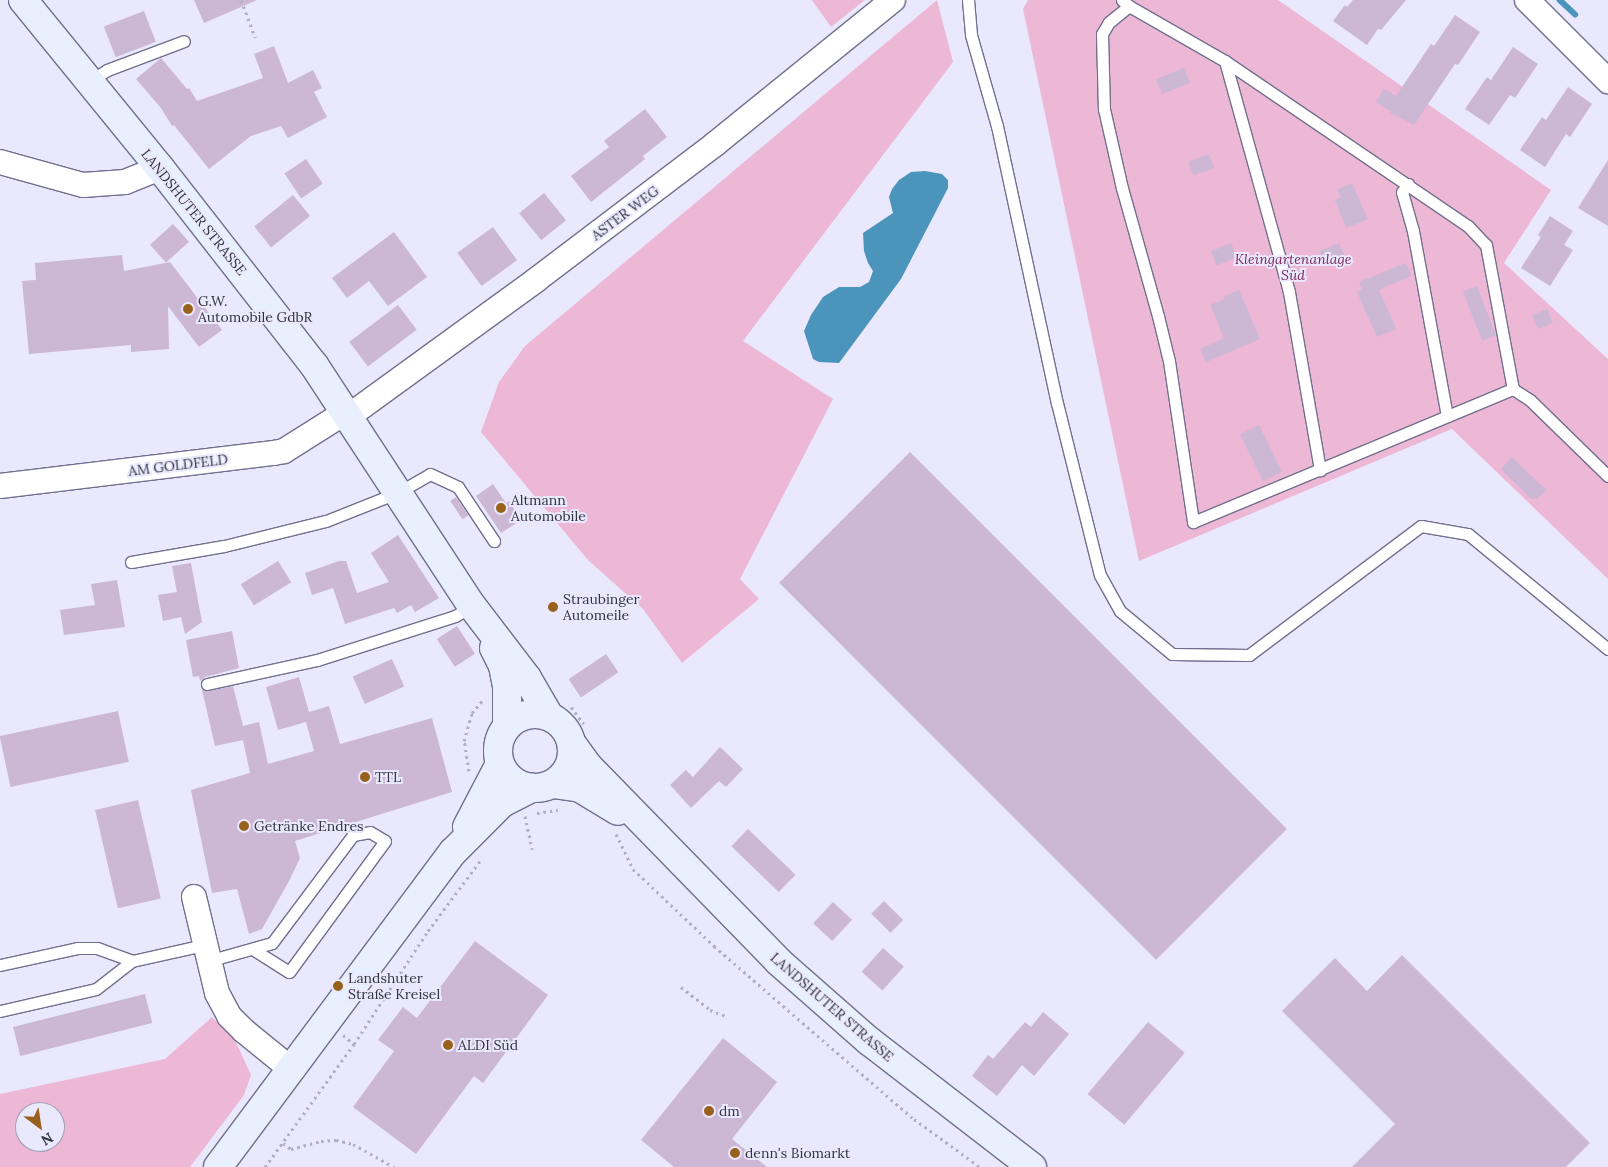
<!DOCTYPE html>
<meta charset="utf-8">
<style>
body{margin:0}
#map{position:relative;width:1608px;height:1167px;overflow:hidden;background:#eae8fd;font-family:Lora,serif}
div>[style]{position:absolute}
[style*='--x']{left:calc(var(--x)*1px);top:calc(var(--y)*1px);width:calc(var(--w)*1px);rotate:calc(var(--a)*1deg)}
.green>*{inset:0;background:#ecb8d5}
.water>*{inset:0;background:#4b95bc}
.stream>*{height:5.5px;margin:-2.75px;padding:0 2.75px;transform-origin:2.75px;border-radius:2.75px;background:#4b95bc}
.building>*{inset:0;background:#ccb7d5;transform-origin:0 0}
.path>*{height:3px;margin-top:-1.5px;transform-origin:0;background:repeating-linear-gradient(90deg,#b1afc1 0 2.5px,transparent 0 6.5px)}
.roads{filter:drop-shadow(1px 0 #726f8e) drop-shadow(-1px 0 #726f8e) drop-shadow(0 1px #726f8e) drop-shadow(0 -1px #726f8e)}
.service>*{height:11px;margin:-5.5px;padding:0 5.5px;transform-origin:5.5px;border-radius:5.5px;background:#fff}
.minor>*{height:24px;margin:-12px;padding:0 12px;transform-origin:12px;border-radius:12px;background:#fff}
.secondary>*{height:28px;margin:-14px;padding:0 14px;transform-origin:14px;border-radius:14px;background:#e9f0fd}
.secondary>.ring{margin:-14px;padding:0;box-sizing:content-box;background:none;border:28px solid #e9f0fd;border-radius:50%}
.dots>*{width:14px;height:14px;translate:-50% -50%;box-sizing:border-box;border:2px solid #eae8fd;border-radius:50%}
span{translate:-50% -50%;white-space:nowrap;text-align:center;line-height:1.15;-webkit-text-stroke:4px #eae8fd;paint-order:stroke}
.street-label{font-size:14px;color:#33323f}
.park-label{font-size:14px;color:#7a2c5e;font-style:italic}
.poi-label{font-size:14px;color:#33323f}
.left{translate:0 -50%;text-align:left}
.north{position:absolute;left:15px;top:1102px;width:50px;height:50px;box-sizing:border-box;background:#eae8fd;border:1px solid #a19fb1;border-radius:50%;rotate:149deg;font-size:14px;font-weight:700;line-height:20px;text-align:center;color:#33323f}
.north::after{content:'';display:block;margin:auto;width:18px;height:22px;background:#98611b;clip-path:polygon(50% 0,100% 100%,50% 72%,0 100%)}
</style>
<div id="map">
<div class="green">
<div style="clip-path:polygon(812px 0,865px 0,831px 27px)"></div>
<div style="clip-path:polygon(937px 0,953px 62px,743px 341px,833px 399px,740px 579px,759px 599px,682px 663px,643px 609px,588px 560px,481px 432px,499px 382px,525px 346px)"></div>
<div style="clip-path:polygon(1028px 0,1278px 0,1551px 190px,1504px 263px,1608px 359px,1608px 579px,1452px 429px,1139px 561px,1023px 9px)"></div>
<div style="clip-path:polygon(evenodd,212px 1017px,235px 1040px,251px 1075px,244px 1095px,190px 1167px,0 1167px,0 1094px,165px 1059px,212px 1017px,25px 1112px,55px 1112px,55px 1142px,25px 1142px,25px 1112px)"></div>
</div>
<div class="water">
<div style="clip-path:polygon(925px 171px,942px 174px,948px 180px,948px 188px,901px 279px,839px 363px,819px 362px,813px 359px,804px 331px,811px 315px,823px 297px,839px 287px,860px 287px,869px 282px,873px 271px,868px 263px,864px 251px,863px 233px,893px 213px,889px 197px,892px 189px,899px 180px,911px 172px)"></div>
</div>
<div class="stream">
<div style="--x:1560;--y:0;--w:21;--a:43"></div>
</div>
<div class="building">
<div style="clip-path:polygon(194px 0,257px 0,204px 23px)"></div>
<div style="clip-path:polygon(1353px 0,1406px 0,1381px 30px,1378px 29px,1367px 45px,1333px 21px,1345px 5px,1347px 7px)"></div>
<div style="left:144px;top:11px;width:33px;height:43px;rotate:69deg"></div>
<div style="clip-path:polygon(1455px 15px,1480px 32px,1458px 65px,1455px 64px,1414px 125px,1389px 112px,1390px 111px,1376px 102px,1384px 89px,1396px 96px,1431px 44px,1434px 46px)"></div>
<div style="clip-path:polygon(274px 46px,288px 83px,313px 70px,322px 88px,314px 92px,327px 117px,288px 138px,281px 126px,251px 136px,209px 169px,174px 125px,172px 126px,161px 108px,136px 79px,161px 58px,187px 89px,189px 88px,197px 101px,263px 78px,254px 54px)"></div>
<div style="clip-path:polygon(1513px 47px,1538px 64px,1515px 98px,1510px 95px,1489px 125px,1465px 109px,1487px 77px,1491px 80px)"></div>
<div style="left:1184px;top:68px;width:16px;height:30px;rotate:68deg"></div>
<div style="clip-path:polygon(1568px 87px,1592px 104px,1570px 137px,1566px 134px,1545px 167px,1520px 150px,1542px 117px,1546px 120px)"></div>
<div style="clip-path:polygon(645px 109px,667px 137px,643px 156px,645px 159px,591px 202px,571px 176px,609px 147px,604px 141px)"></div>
<div style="left:1209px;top:154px;width:15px;height:22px;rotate:70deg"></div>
<div style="left:306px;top:159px;width:30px;height:26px;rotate:56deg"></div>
<div style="clip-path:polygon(1608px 160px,1608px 226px,1578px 208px)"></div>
<div style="clip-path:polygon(1352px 183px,1368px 219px,1346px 228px,1335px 200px,1341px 197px,1337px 190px)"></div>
<div style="left:544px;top:193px;width:35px;height:32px;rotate:51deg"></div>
<div style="left:293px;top:195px;width:27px;height:50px;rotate:51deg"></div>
<div style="clip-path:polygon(1550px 216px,1573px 231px,1564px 245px,1573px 250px,1550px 286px,1521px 268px,1541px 237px,1538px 235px)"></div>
<div style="left:173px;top:224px;width:24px;height:31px;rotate:48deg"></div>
<div style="left:493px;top:227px;width:41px;height:44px;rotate:54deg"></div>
<div style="clip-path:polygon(394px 232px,427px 277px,388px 306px,369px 281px,347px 298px,332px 278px)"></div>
<div style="left:1231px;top:243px;width:15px;height:22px;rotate:67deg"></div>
<div style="left:1339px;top:243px;width:15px;height:21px;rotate:67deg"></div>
<div style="clip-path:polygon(122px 255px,124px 271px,170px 262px,222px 330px,199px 347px,168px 306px,169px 349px,131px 352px,131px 345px,29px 354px,22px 281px,36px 280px,35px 263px)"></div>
<div style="clip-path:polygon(1406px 263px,1411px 276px,1379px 290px,1396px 329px,1377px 337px,1357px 292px,1362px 289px,1359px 282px)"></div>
<div style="left:1477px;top:286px;width:53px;height:15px;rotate:69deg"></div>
<div style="clip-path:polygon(1239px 290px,1260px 339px,1206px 362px,1200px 349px,1224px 338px,1210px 305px,1225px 299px,1224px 296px)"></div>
<div style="left:398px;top:305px;width:31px;height:61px;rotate:53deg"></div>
<div style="left:1547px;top:309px;width:15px;height:16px;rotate:67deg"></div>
<div style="left:1259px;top:425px;width:52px;height:21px;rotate:64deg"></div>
<div style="left:910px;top:452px;width:533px;height:185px;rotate:45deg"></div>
<div style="clip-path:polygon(1512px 457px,1546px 490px,1537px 499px,1531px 499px,1501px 469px)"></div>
<div style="clip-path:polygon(493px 484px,506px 503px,509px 501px,521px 520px,501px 533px,476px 496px)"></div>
<div style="left:456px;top:497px;width:22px;height:7px;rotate:56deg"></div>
<div style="clip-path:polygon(398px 535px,439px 598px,415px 612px,411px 605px,397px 613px,394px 608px,345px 624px,333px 588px,312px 595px,305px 573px,339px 561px,346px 561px,357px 593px,389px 582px,371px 553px)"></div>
<div style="left:278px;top:561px;width:25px;height:44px;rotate:58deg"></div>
<div style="clip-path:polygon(191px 563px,202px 622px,185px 634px,181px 617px,163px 621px,158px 595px,177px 592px,172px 566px)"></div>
<div style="clip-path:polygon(117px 580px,125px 627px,64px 635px,60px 610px,95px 605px,91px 584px)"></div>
<div style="left:457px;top:626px;width:33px;height:24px;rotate:57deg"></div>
<div style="clip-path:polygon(232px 631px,239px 668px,205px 677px,200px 681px,199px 676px,193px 677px,186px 640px)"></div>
<div style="left:606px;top:654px;width:22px;height:45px;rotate:56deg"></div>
<div style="left:392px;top:659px;width:30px;height:43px;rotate:66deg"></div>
<div style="clip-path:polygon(299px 677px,309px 712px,329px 706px,340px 744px,432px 718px,452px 792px,295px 841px,300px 858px,289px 881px,262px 929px,249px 934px,237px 889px,212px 893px,191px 790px,250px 773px,243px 740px,215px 746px,202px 690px,209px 691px,233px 686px,243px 726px,259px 722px,268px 764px,314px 751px,306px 722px,278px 730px,266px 687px)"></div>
<div style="left:118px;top:711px;width:52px;height:121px;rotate:78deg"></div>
<div style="clip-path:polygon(720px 747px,743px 769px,726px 787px,719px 781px,691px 808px,670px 785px,686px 770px,693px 777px)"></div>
<div style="left:138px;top:800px;width:101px;height:44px;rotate:77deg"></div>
<div style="left:748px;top:829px;width:66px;height:24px;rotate:44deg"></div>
<div style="left:884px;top:901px;width:27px;height:18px;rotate:45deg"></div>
<div style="left:833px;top:902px;width:26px;height:29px;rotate:43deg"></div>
<div style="clip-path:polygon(475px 941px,548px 995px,483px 1083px,474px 1076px,416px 1154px,353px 1107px,394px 1051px,378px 1040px,403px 1007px,417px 1018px)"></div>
<div style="left:883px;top:948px;width:28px;height:32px;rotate:42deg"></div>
<div style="clip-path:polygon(1402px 955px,1590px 1143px,1566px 1167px,1352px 1167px,1395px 1124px,1282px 1011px,1335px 958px,1367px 991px)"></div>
<div style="left:145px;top:994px;width:30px;height:136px;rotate:76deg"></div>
<div style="clip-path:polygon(1043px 1012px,1069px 1034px,1034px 1076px,1022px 1065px,997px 1096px,972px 1076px,988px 1055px,993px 1059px,1025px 1022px,1031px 1027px)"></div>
<div style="left:1148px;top:1022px;width:48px;height:94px;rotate:40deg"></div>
<div style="clip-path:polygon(723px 1038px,777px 1082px,732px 1139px,767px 1167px,674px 1167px,641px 1140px)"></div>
</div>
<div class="path">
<div style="--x:241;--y:0;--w:40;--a:69"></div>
<div style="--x:571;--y:707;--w:21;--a:53"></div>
<div style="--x:469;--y:771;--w:30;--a:-99"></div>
<div style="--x:464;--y:741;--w:29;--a:-74"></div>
<div style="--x:472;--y:713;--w:17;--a:-50"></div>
<div style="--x:537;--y:813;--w:21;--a:-8"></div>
<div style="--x:525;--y:816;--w:34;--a:78"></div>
<div style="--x:616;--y:834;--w:39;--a:64"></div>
<div style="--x:633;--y:869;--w:112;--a:43.5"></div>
<div style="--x:714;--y:946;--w:264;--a:40.9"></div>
<div style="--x:914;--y:1119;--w:82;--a:36"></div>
<div style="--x:681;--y:987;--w:37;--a:38"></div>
<div style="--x:710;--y:1010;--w:19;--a:21"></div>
<div style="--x:343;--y:1035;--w:14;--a:39"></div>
<div style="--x:283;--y:1143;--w:10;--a:37"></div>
<div style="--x:291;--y:1149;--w:31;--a:-15"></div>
<div style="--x:321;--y:1141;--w:15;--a:-4"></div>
<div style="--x:336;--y:1140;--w:17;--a:13"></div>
<div style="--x:353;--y:1144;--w:47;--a:29.3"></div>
<div style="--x:265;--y:1167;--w:152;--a:-54.1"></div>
<div style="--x:354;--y:1044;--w:135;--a:-56.8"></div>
<div style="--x:428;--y:931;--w:87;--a:-53.4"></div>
</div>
<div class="roads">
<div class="service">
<div style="--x:968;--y:0;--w:35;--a:85"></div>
<div style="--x:971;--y:35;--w:95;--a:74.1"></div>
<div style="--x:997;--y:126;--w:283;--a:77.8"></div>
<div style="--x:1057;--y:403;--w:177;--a:76"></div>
<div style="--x:1100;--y:575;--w:41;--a:60.9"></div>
<div style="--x:1120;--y:611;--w:67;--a:39.6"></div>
<div style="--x:1172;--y:654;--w:77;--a:0.7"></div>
<div style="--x:1249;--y:655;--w:215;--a:-36.9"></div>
<div style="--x:1421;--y:526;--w:48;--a:9.7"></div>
<div style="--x:1468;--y:534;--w:181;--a:39.4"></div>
<div style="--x:1122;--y:0;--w:9;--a:41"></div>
<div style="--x:1129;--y:6;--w:111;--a:29.8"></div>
<div style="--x:1225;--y:61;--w:294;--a:34.2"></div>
<div style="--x:1468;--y:226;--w:26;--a:47"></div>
<div style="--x:1486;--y:245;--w:147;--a:79.4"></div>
<div style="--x:1129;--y:6;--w:26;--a:141"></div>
<div style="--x:1109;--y:22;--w:14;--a:120"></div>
<div style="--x:1102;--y:34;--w:75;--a:88.5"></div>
<div style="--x:1104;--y:109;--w:81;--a:77.2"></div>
<div style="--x:1122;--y:188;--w:133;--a:74.3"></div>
<div style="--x:1158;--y:316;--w:46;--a:76.3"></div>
<div style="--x:1169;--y:361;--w:163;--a:81.5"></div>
<div style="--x:1193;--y:522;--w:347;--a:-22.6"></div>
<div style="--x:1513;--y:389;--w:20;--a:33"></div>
<div style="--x:1530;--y:400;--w:109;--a:44.3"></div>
<div style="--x:1225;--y:61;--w:240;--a:74.5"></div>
<div style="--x:1289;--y:292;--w:181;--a:80.1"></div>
<div style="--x:89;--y:81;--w:21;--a:-31"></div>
<div style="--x:107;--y:70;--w:82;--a:-20.6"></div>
<div style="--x:1408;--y:184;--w:10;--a:127"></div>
<div style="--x:1402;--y:192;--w:41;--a:74.2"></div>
<div style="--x:1413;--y:231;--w:188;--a:79.6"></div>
<div style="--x:131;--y:562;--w:94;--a:-9.8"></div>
<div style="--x:224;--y:546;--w:105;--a:-13.8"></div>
<div style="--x:326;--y:521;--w:79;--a:-21.7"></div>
<div style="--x:399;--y:492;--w:36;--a:-30"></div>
<div style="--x:430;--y:474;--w:31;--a:25"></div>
<div style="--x:458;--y:487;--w:65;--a:56.3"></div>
<div style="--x:207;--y:684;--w:113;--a:-12.3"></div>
<div style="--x:317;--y:660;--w:145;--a:-17.7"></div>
<div style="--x:455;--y:616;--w:20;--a:-30"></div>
<div style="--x:208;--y:961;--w:66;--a:-15.7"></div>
<div style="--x:272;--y:943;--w:135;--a:-53.1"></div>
<div style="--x:353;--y:835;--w:17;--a:-10"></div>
<div style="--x:370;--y:832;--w:17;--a:31"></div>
<div style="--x:385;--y:841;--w:162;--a:126.2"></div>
<div style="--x:289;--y:972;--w:41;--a:-147.8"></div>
<div style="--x:0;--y:965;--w:79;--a:-12.4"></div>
<div style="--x:77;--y:948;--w:20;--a:0"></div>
<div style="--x:97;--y:948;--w:37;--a:20"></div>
<div style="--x:0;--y:1011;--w:98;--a:-12.9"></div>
<div style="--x:96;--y:989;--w:46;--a:-37.9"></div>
<div style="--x:132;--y:961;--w:74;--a:-12.5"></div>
</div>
<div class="minor">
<div style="--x:1527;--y:0;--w:115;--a:45"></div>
<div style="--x:0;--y:162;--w:86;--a:15.5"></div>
<div style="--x:83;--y:185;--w:42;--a:-4.1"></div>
<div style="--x:125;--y:182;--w:38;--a:-22"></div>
<div style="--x:349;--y:416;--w:231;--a:-36"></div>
<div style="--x:536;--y:280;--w:225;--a:-37.2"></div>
<div style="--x:715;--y:144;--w:229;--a:-39"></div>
<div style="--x:0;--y:486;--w:276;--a:-6.9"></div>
<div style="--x:274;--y:453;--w:10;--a:-11"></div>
<div style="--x:284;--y:451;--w:73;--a:-32.2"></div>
<div style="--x:194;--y:897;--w:99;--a:76.5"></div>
<div style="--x:217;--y:993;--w:26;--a:62"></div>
<div style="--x:229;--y:1016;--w:21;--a:45"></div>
<div style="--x:244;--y:1031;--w:62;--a:39.1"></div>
</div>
<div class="secondary">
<div style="--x:23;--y:0;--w:217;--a:50.8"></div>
<div style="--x:160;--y:168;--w:250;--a:52"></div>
<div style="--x:314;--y:365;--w:288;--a:56.8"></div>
<div style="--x:472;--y:606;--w:91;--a:52.6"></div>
<div style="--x:527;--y:678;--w:44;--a:59.9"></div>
<div style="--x:494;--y:648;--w:20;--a:63"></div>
<div style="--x:503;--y:666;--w:21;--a:79"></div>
<div style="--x:507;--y:687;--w:39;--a:90"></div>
<div class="ring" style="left:498px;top:714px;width:46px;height:46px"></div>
<div style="--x:572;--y:744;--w:29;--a:54"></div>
<div style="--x:589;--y:767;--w:272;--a:45.7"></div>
<div style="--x:779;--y:962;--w:120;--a:41.3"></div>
<div style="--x:869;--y:1041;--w:206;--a:37.7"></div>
<div style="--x:553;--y:784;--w:27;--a:8"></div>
<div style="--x:580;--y:788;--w:44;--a:31.2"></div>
<div style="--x:467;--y:827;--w:71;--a:-62.4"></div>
<div style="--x:218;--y:1167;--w:393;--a:-53.3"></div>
<div style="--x:453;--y:852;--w:69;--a:-45"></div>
<div style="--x:502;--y:803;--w:34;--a:-27"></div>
</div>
</div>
<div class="dots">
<div style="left:188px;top:309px;background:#98611b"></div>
<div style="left:501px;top:508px;background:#98611b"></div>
<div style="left:553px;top:607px;background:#98611b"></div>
<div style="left:365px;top:777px;background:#98611b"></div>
<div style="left:244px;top:826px;background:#98611b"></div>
<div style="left:338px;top:986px;background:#98611b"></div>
<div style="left:448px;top:1045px;background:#98611b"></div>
<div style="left:709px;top:1111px;background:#98611b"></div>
<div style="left:735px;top:1153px;background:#98611b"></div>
</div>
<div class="street-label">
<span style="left:194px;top:212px;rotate:51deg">LANDSHUTER STRASSE</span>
<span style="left:625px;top:213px;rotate:-37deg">ASTER WEG</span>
<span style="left:178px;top:465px;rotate:-7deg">AM GOLDFELD</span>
<span style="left:832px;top:1007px;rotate:41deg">LANDSHUTER STRASSE</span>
</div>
<div class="park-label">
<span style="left:1293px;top:267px">Kleingartenanlage<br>Süd</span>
</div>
<div class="poi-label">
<span class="left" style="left:198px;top:309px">G.W.<br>Automobile GdbR</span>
<span class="left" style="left:511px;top:508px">Altmann<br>Automobile</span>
<span class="left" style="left:563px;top:607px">Straubinger<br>Automeile</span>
<span class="left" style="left:375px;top:777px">TTL</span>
<span class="left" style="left:254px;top:826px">Getränke Endres</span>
<span class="left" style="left:348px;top:986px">Landshuter<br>Straße Kreisel</span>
<span class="left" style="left:458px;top:1045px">ALDI Süd</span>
<span class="left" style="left:719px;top:1111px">dm</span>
<span class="left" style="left:745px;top:1153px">denn's Biomarkt</span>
</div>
<div class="north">N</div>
</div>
